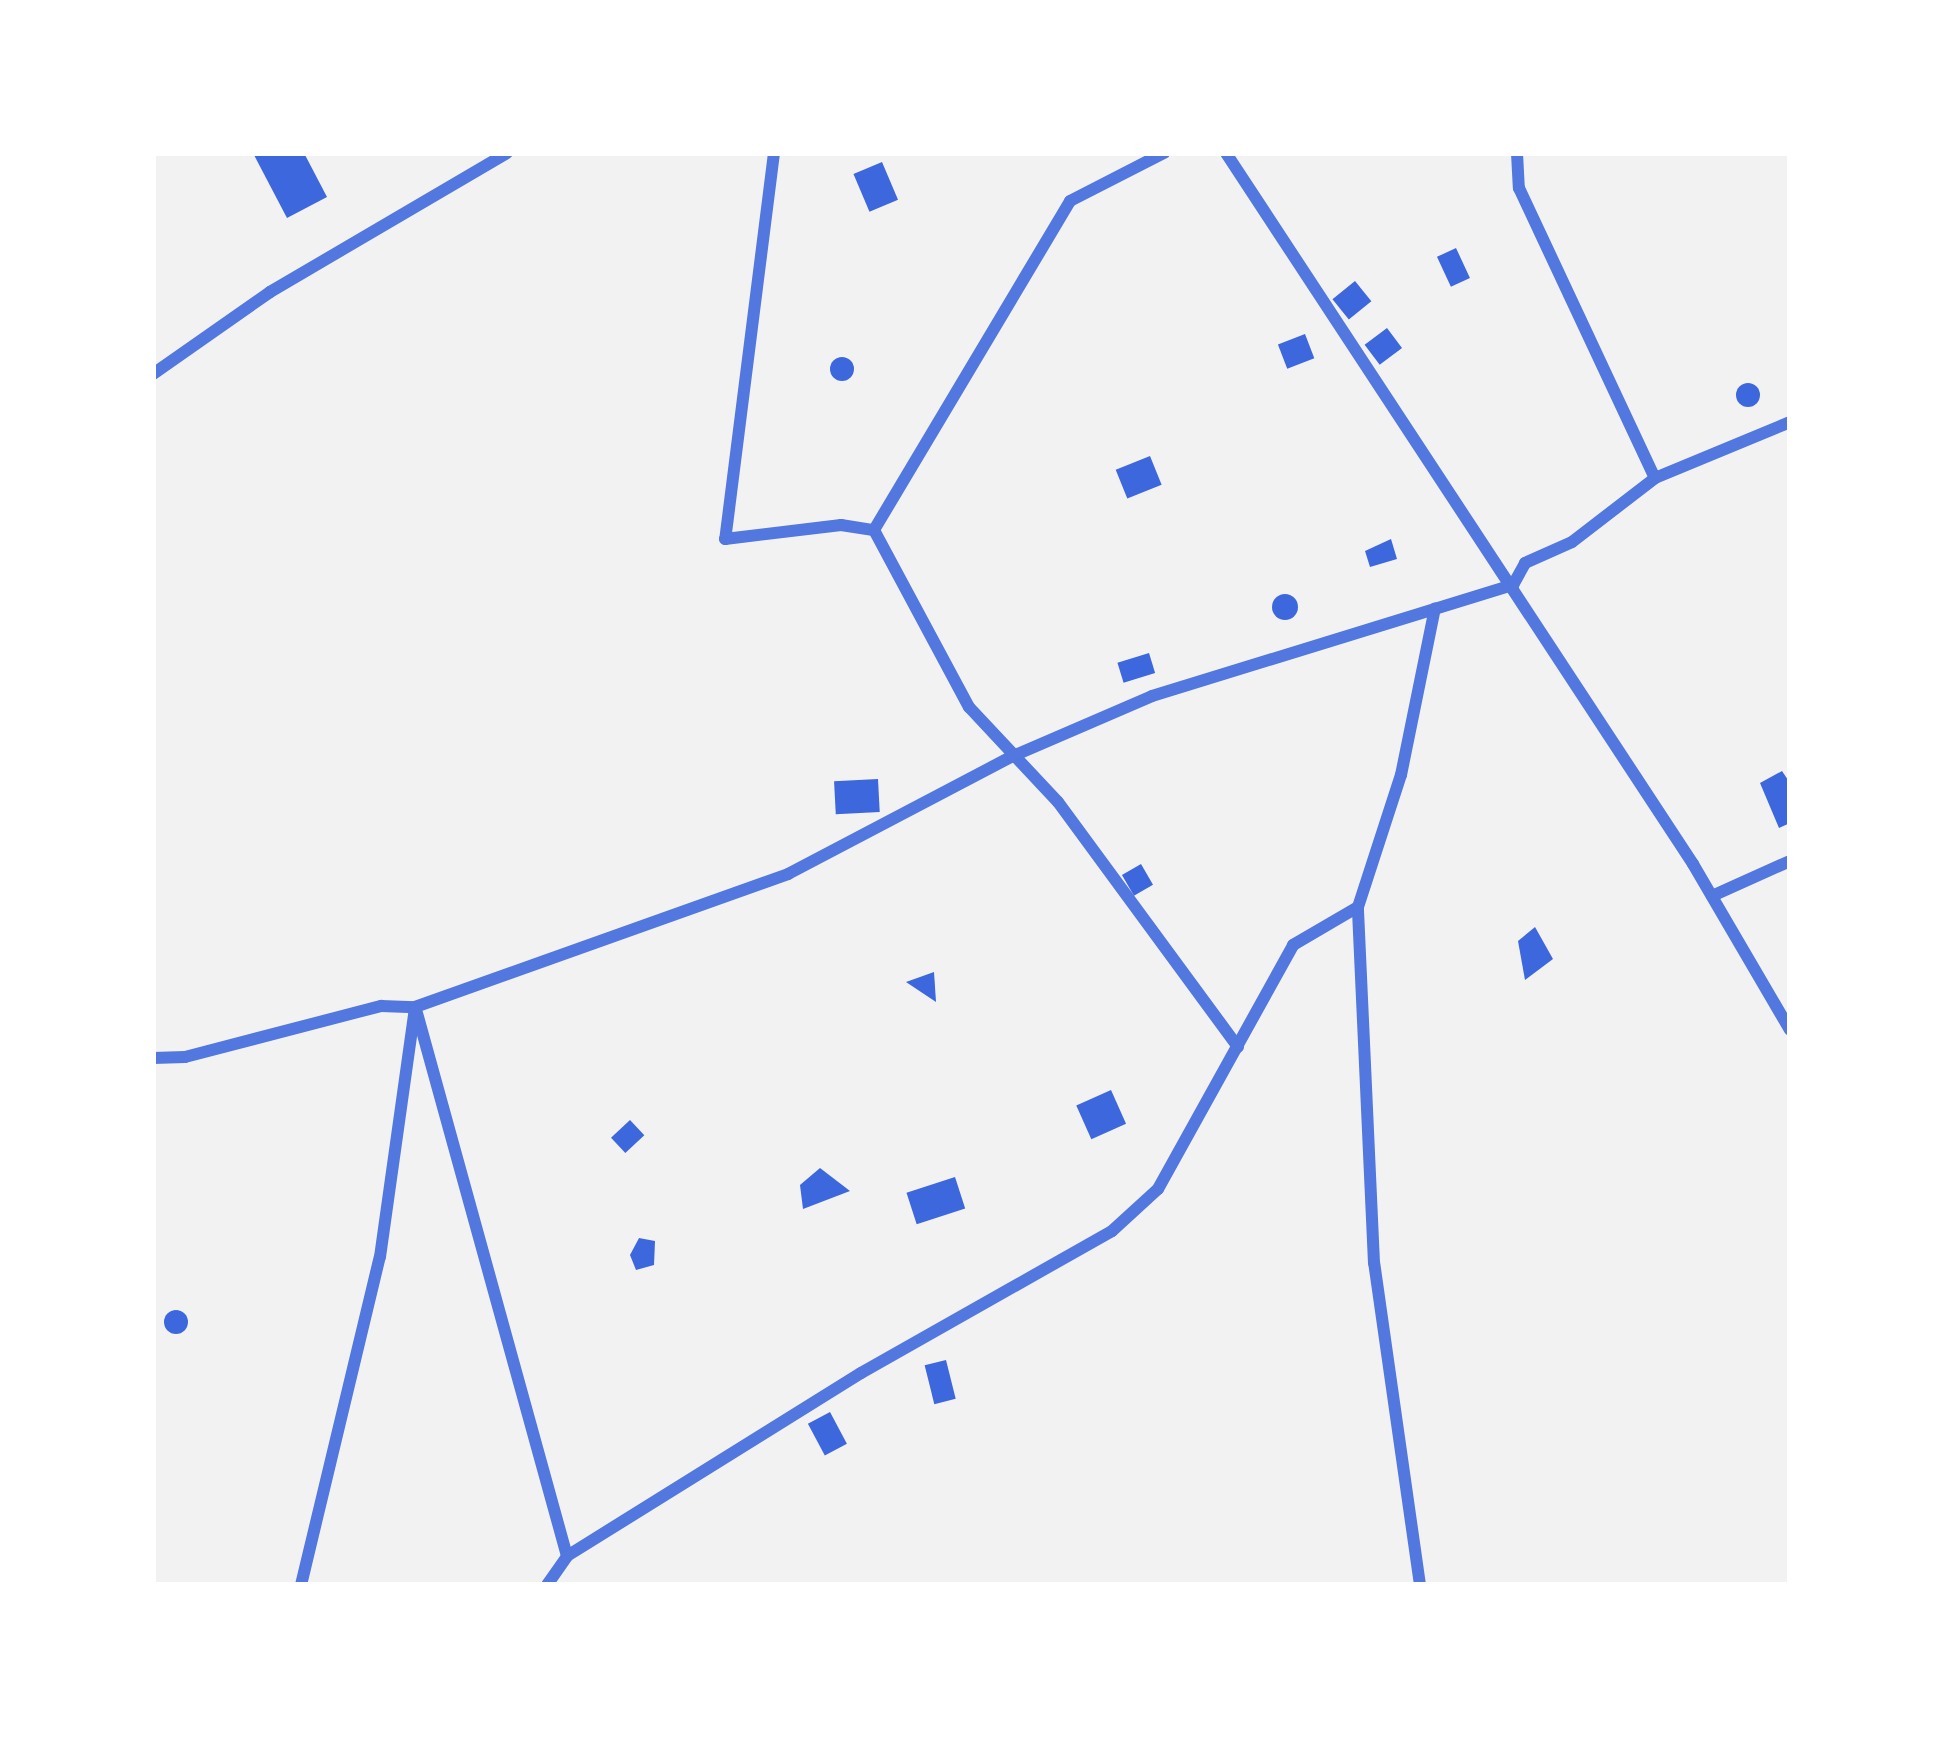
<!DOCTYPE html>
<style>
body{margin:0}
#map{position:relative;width:1943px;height:1738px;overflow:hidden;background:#f2f2f2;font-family:"Sofia Sans Condensed",sans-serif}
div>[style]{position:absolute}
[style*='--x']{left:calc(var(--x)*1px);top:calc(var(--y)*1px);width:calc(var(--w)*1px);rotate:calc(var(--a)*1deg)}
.building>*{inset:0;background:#3d67dc;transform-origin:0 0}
.round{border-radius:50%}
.minor>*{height:12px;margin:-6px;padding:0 6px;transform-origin:6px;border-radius:6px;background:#5277de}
span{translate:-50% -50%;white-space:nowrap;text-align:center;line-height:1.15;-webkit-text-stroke:9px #fff;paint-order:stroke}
.frame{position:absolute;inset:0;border:156px solid #fff;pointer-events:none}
</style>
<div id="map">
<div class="building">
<div style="clip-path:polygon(253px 153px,304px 153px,327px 197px,287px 218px)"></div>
<div style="left:882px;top:162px;width:41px;height:31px;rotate:67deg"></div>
<div style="left:1456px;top:248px;width:33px;height:21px;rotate:65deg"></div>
<div style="left:1355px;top:281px;width:26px;height:29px;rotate:51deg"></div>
<div style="left:1387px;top:328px;width:25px;height:28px;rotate:53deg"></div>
<div style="left:1305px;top:334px;width:26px;height:29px;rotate:69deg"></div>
<div class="round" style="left:830px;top:357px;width:24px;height:24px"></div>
<div class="round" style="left:1736px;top:383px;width:24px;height:24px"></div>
<div style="left:1150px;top:456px;width:31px;height:37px;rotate:68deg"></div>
<div style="clip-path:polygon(1391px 539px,1397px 559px,1370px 567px,1365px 551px)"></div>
<div class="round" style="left:1272px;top:594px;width:26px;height:26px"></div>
<div style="left:1149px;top:653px;width:21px;height:33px;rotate:73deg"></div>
<div style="clip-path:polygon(1782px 771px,1790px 783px,1790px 823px,1779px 828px,1760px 783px)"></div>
<div style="left:878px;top:779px;width:33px;height:44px;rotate:87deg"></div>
<div style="left:1141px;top:864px;width:24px;height:22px;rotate:60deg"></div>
<div style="clip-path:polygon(1535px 927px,1553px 959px,1525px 980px,1518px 941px)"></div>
<div style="clip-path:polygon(934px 972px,936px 1002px,906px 982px)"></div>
<div style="left:1111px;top:1090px;width:37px;height:38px;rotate:66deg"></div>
<div style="left:630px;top:1120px;width:21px;height:26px;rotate:47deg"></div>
<div style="clip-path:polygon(820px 1168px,850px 1191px,803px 1209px,800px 1185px)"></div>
<div style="left:955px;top:1177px;width:33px;height:51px;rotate:72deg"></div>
<div style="clip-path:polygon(639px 1238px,655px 1241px,654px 1265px,636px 1270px,630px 1255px)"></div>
<div class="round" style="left:164px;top:1310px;width:24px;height:24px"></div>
<div style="left:946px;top:1360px;width:40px;height:22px;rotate:76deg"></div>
<div style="left:830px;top:1412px;width:36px;height:25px;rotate:62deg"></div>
</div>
<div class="minor">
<div style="--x:774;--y:153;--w:389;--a:97.2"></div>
<div style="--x:725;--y:539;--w:117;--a:-6.9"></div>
<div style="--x:841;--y:525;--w:33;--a:9"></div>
<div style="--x:1226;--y:153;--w:851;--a:56.7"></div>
<div style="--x:1693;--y:864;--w:192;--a:59.7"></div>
<div style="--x:1517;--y:153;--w:35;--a:87"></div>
<div style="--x:1519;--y:188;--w:320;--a:64.9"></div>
<div style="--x:153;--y:374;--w:143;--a:-35"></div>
<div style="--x:270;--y:292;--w:275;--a:-30.4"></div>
<div style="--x:874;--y:530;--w:201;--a:61.8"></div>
<div style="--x:969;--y:707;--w:130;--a:46.9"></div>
<div style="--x:1058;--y:802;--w:304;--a:53.7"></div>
<div style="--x:874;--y:530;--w:383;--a:-59.2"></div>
<div style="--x:1070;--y:201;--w:106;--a:-27.1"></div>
<div style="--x:1712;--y:896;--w:85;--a:-24.2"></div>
<div style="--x:417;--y:1013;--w:563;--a:74.56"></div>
<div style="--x:153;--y:1058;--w:32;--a:-2"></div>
<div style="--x:185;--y:1057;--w:203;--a:-14.6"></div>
<div style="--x:381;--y:1006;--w:34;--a:2"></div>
<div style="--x:415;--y:1007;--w:396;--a:-19.6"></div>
<div style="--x:788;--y:874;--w:254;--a:-27.7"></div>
<div style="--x:1013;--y:756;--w:151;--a:-23.3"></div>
<div style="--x:1152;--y:696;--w:378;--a:-17.1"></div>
<div style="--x:1513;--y:585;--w:25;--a:-61"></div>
<div style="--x:1525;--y:563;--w:51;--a:-24.1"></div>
<div style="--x:1572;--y:542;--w:105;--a:-37.6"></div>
<div style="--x:1655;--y:478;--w:146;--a:-22.5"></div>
<div style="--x:301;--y:1585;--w:337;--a:-76.5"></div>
<div style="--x:380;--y:1257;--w:252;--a:-82"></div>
<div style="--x:547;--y:1585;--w:35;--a:-55"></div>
<div style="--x:567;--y:1556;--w:346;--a:-31.9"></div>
<div style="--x:861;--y:1373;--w:288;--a:-29.5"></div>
<div style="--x:1112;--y:1231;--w:62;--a:-42.4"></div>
<div style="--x:1158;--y:1189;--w:279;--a:-61"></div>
<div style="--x:1293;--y:945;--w:75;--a:-30.3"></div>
<div style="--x:1420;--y:1585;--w:325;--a:-98.1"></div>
<div style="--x:1374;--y:1263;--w:356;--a:-92.6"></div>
<div style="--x:1358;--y:907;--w:139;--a:-72"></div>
<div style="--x:1401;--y:775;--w:170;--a:-78.5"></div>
</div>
<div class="frame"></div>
</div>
